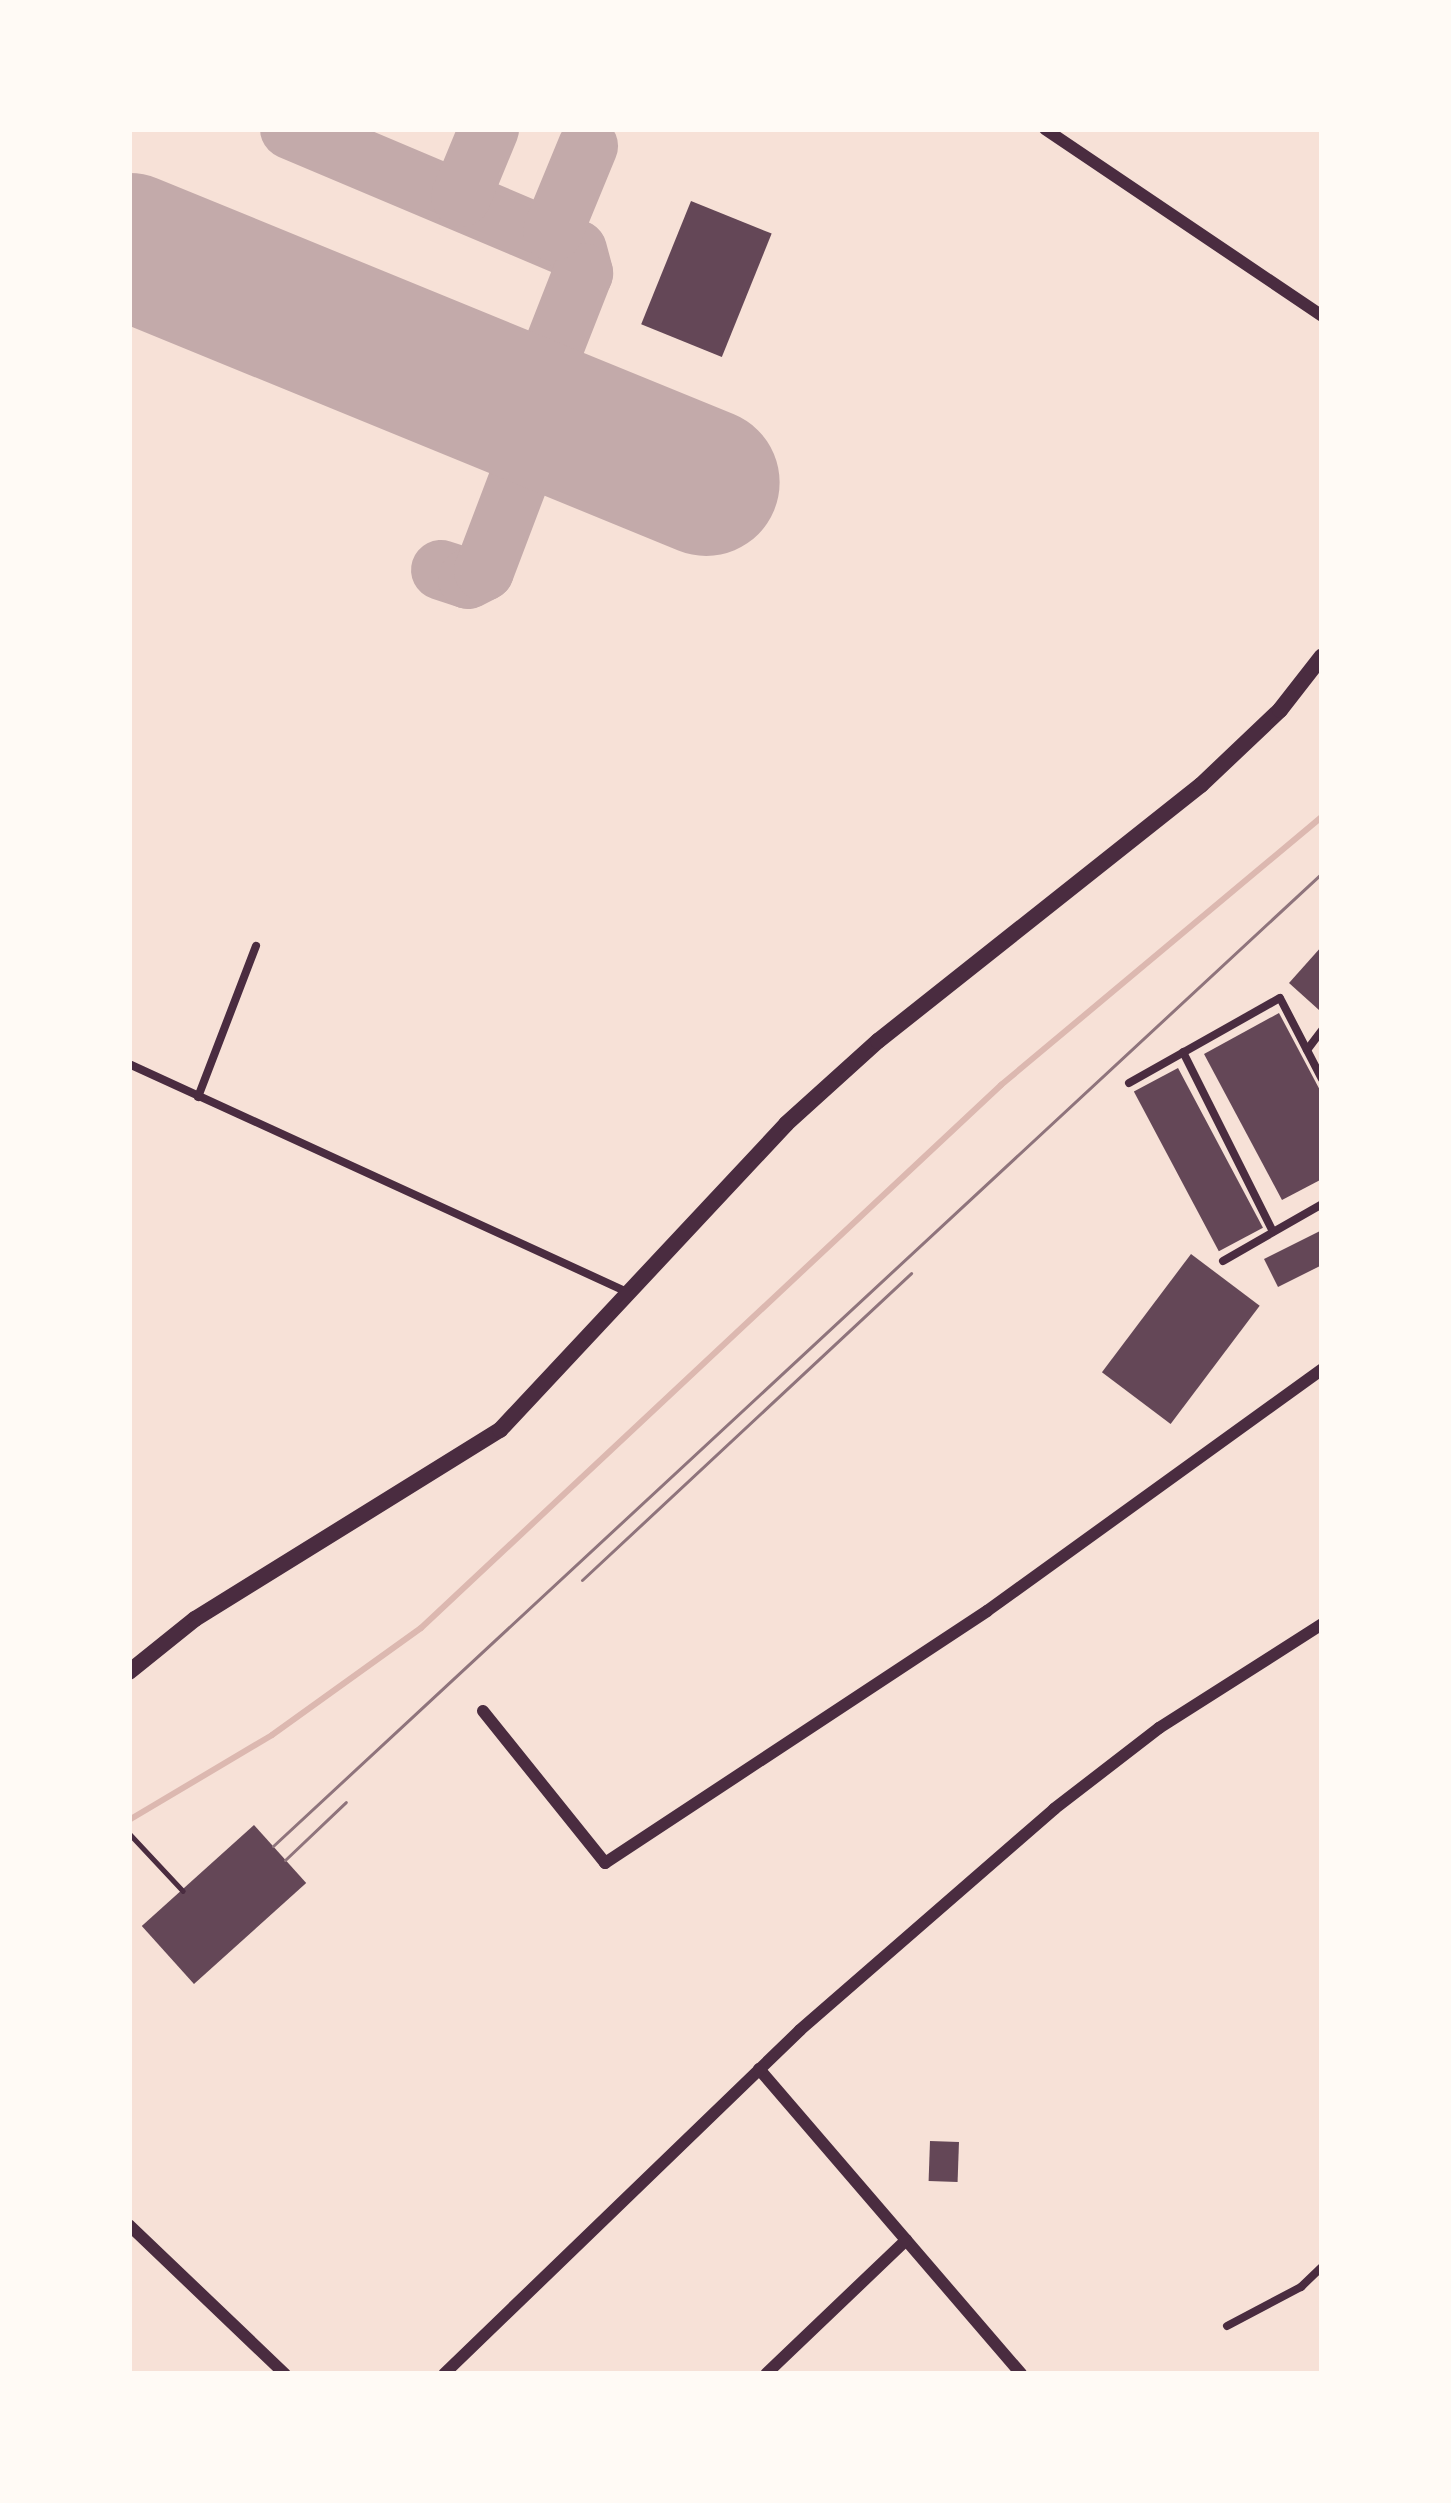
<!DOCTYPE html>
<style>
body{margin:0}
#map{position:relative;width:1451px;height:2503px;overflow:hidden;background:#f7e1d7;font-family:"DejaVu Sans",sans-serif}
div>[style]{position:absolute}
[style*='--x']{left:calc(var(--x)*1px);top:calc(var(--y)*1px);width:calc(var(--w)*1px);rotate:calc(var(--a)*1deg)}
.stream>*{height:6px;margin:-3px;padding:0 3px;transform-origin:3px;border-radius:3px;background:#dcb8b0}
.taxiway>*{height:60px;margin:-30px;padding:0 30px;transform-origin:30px;border-radius:30px;background:#c3aaaa}
.runway>*{height:147px;margin:-73.5px;padding:0 73.5px;transform-origin:73.5px;border-radius:73.5px;background:#c3aaaa}
.building>*{inset:0;background:#644757;transform-origin:0 0}
.path>*{height:4.5px;margin:-2.25px;padding:0 2.25px;transform-origin:2.25px;border-radius:2.25px;background:#4a2c40}
.service>*{height:8px;margin:-4px;padding:0 4px;transform-origin:4px;border-radius:4px;background:#4a2c40}
.minor>*{height:12px;margin:-6px;padding:0 6px;transform-origin:6px;border-radius:6px;background:#4a2c40}
.tertiary>*{height:16px;margin:-8px;padding:0 8px;transform-origin:8px;border-radius:8px;background:#4a2c40}
.tram>*{height:3px;margin:-1.5px;padding:0 1.5px;transform-origin:1.5px;border-radius:1.5px;background:#8f747c}
span{translate:-50% -50%;white-space:nowrap;text-align:center;line-height:1.15;-webkit-text-stroke:10px #fffaf5;paint-order:stroke}
.frame{position:absolute;inset:0;border:132px solid #fffaf5;pointer-events:none}
</style>
<div id="map">
<div class="stream">
<div style="--x:129;--y:1820;--w:166;--a:-30.7"></div>
<div style="--x:272;--y:1735;--w:183;--a:-35.7"></div>
<div style="--x:421;--y:1628;--w:795;--a:-43.11"></div>
<div style="--x:1001;--y:1085;--w:418;--a:-39.9"></div>
</div>
<div class="taxiway">
<div style="--x:290;--y:129;--w:311;--a:22.9"></div>
<div style="--x:577;--y:250;--w:24;--a:75"></div>
<div style="--x:583;--y:273;--w:110;--a:111.4"></div>
<div style="--x:461;--y:197;--w:74;--a:-67.6"></div>
<div style="--x:553;--y:231;--w:92;--a:-67.6"></div>
<div style="--x:441;--y:570;--w:28;--a:18"></div>
<div style="--x:468;--y:579;--w:18;--a:-27"></div>
<div style="--x:484;--y:571;--w:129;--a:-69.2"></div>
</div>
<div class="runway">
<div style="--x:129;--y:246;--w:623;--a:22.25"></div>
</div>
<div class="building">
<div style="left:691px;top:201px;width:87px;height:133px;rotate:22deg"></div>
<div style="clip-path:polygon(1322px 946px,1322px 1007px,1319px 1010px,1289px 983px)"></div>
<div style="clip-path:polygon(1279px 1013px,1322px 1094px,1322px 1179px,1282px 1200px,1204px 1054px)"></div>
<div style="left:1178px;top:1068px;width:181px;height:50px;rotate:62deg"></div>
<div style="clip-path:polygon(1322px 1230px,1322px 1265px,1278px 1287px,1264px 1259px)"></div>
<div style="left:1191px;top:1254px;width:86px;height:148px;rotate:37deg"></div>
<div style="left:254px;top:1825px;width:78px;height:151px;rotate:48deg"></div>
<div style="left:930px;top:2141px;width:29px;height:40px;rotate:2deg"></div>
</div>
<div class="path">
<div style="--x:129;--y:1833;--w:79;--a:47"></div>
</div>
<div class="service">
<div style="--x:1307;--y:1050;--w:25;--a:-53"></div>
<div style="--x:1183;--y:1052;--w:201;--a:63.4"></div>
<div style="--x:129;--y:1064;--w:545;--a:24.59"></div>
<div style="--x:1129;--y:1083;--w:173;--a:-29.4"></div>
<div style="--x:1280;--y:998;--w:91;--a:62.6"></div>
<div style="--x:198;--y:1097;--w:162;--a:-69"></div>
<div style="--x:1223;--y:1261;--w:114;--a:-29.9"></div>
<div style="--x:1227;--y:2326;--w:84;--a:-27.8"></div>
<div style="--x:1301;--y:2287;--w:29;--a:-44"></div>
</div>
<div class="minor">
<div style="--x:1045;--y:129;--w:334;--a:34"></div>
<div style="--x:483;--y:1711;--w:195;--a:51.2"></div>
<div style="--x:605;--y:1863;--w:458;--a:-33.4"></div>
<div style="--x:987;--y:1611;--w:413;--a:-35.8"></div>
<div style="--x:759;--y:2069;--w:402;--a:49.3"></div>
<div style="--x:129;--y:2225;--w:216;--a:43.7"></div>
<div style="--x:444;--y:2374;--w:495;--a:-44"></div>
<div style="--x:800;--y:2030;--w:337;--a:-41"></div>
<div style="--x:1054;--y:1809;--w:133;--a:-37.6"></div>
<div style="--x:1159;--y:1728;--w:193;--a:-32.5"></div>
<div style="--x:766;--y:2374;--w:194;--a:-43.7"></div>
</div>
<div class="tertiary">
<div style="--x:129;--y:1672;--w:85;--a:-38.8"></div>
<div style="--x:195;--y:1619;--w:359;--a:-31.8"></div>
<div style="--x:500;--y:1430;--w:419;--a:-46.9"></div>
<div style="--x:786;--y:1124;--w:124;--a:-42.1"></div>
<div style="--x:878;--y:1041;--w:412;--a:-38.4"></div>
<div style="--x:1201;--y:785;--w:109;--a:-43.5"></div>
<div style="--x:1280;--y:710;--w:68;--a:-52.1"></div>
</div>
<div class="tram">
<div style="--x:582;--y:1580;--w:450;--a:-43"></div>
<div style="--x:273;--y:1846;--w:1431;--a:-42.85"></div>
<div style="--x:285;--y:1860;--w:84;--a:-43.6"></div>
</div>
<div class="frame"></div>
</div>
